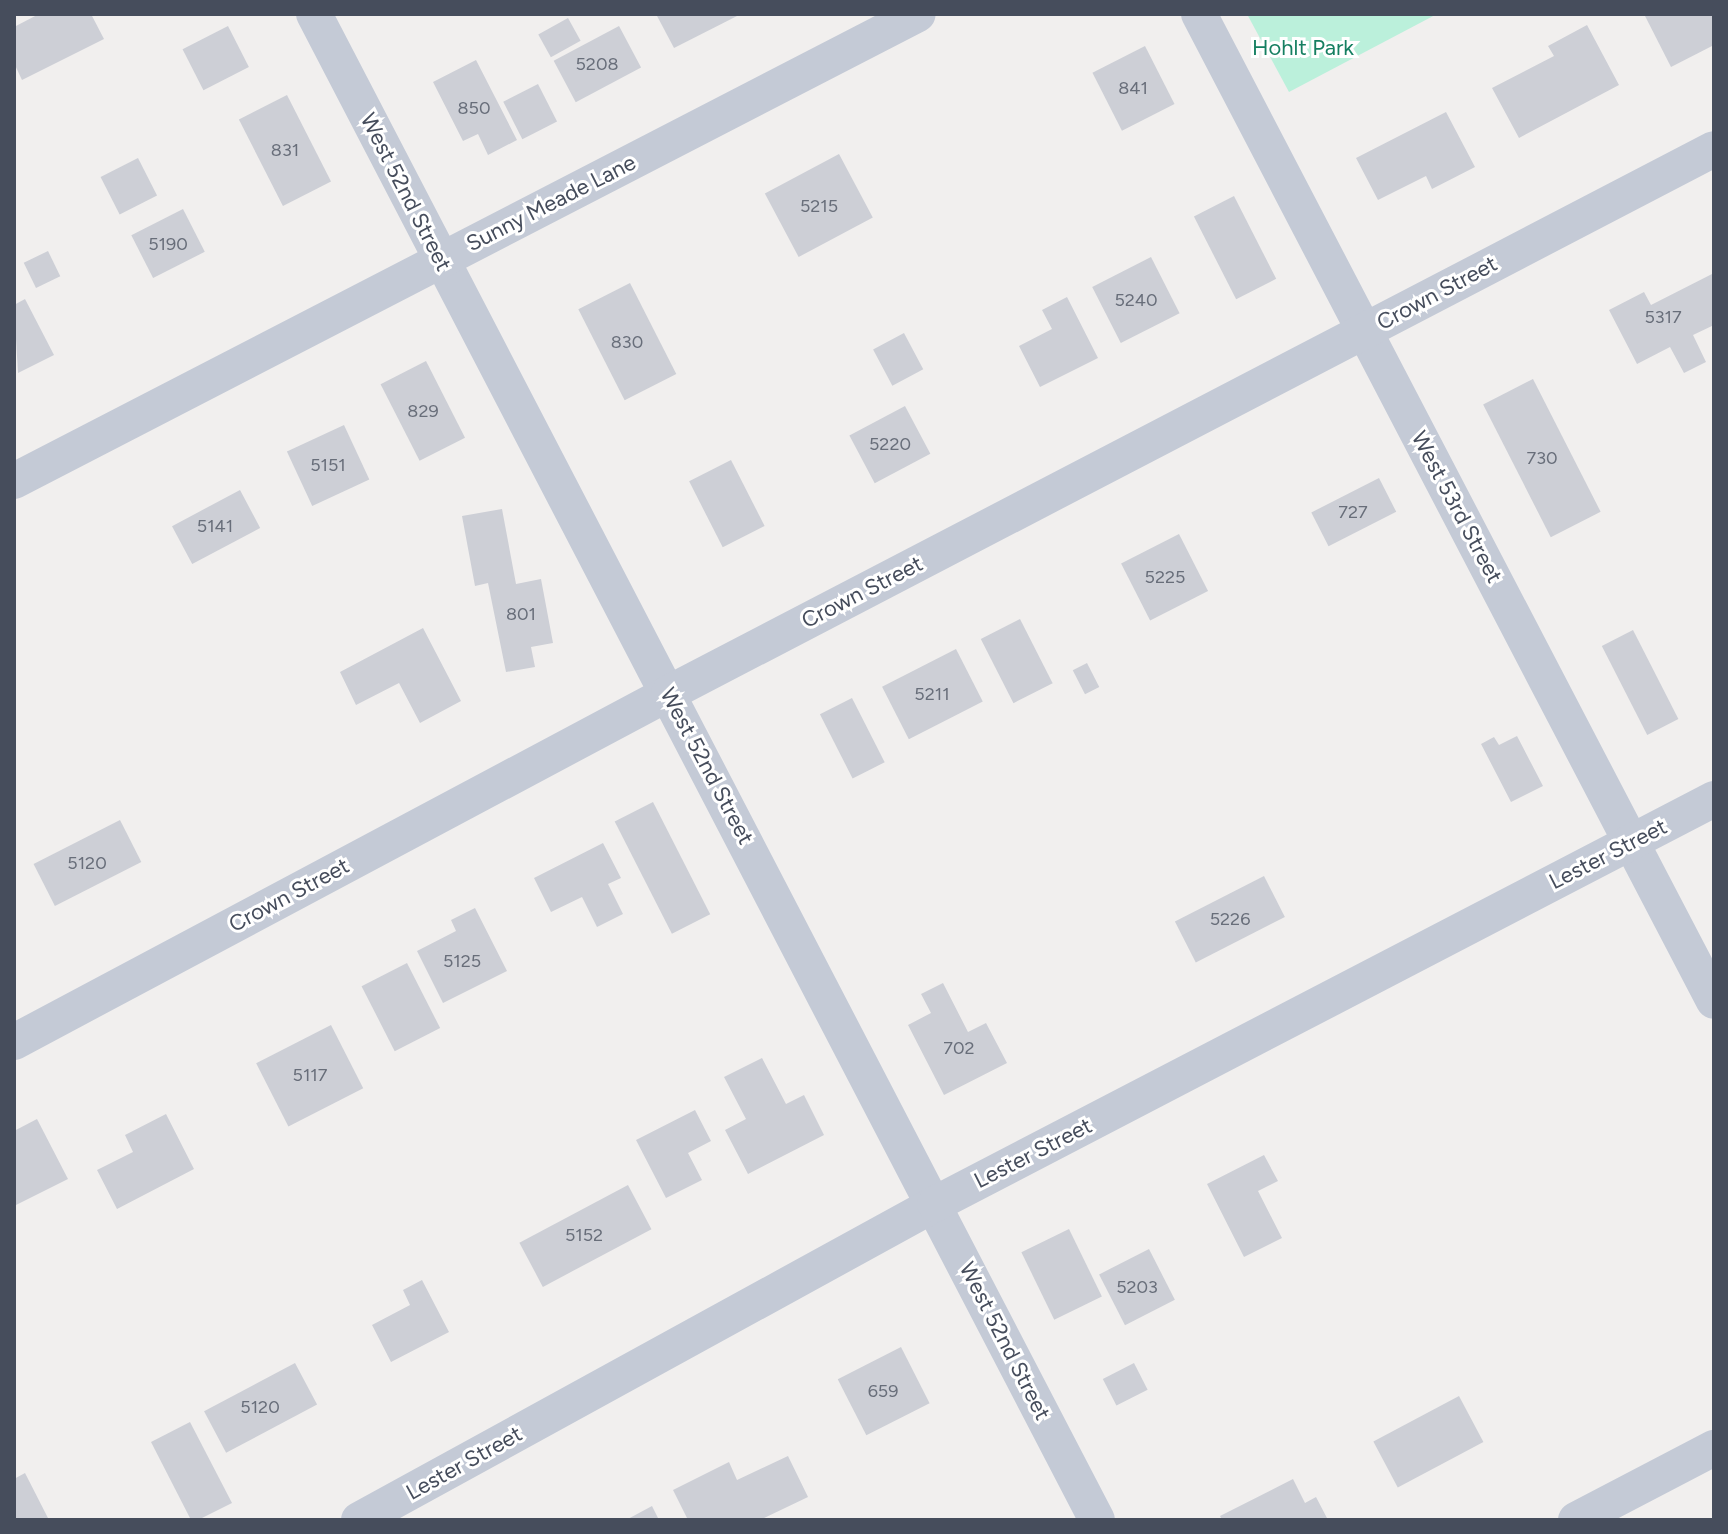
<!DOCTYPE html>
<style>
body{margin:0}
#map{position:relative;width:1728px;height:1534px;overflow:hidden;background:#f1efee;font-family:Figtree,sans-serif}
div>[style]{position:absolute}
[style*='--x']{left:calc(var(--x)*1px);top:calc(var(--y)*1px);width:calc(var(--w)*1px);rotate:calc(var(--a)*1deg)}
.green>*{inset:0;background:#bbf0db}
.building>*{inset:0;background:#cdcfd6;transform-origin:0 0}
.street>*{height:36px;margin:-18px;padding:0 18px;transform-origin:18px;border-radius:18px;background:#c4cad6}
span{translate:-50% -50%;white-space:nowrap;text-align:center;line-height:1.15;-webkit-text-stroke:6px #fff;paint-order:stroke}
.number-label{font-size:18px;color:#686e7a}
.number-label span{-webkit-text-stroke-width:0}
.park-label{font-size:22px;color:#157f61}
.street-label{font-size:22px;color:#464d5c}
.frame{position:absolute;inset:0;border:16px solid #464d5c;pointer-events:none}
</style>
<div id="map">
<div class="green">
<div style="clip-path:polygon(1247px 14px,1437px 14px,1289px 92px)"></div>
</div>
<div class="building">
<div style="clip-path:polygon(39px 14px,91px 14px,104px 39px,22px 80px,14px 63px,14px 27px)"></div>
<div style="clip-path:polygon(656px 14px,741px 14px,674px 48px)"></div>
<div style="clip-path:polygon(1644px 14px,1714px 14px,1714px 45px,1671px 67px)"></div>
<div style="left:568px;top:18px;width:26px;height:34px;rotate:61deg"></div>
<div style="clip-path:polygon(1587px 25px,1619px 85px,1519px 138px,1492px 88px,1554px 56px,1548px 46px)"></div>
<div style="left:228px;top:26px;width:46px;height:51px;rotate:63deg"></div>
<div style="left:619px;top:26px;width:47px;height:74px;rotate:62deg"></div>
<div style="left:1145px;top:46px;width:65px;height:59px;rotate:63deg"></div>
<div style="clip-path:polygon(476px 60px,517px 140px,488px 155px,478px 134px,463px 141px,433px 82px)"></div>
<div style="left:538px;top:84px;width:42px;height:39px;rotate:63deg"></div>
<div style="left:287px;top:95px;width:97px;height:54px;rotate:63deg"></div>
<div style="clip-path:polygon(1446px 112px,1475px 167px,1432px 189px,1426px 176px,1378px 200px,1356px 158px)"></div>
<div style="left:839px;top:154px;width:72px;height:84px;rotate:62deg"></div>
<div style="left:138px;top:158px;width:42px;height:42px;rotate:63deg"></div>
<div style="left:1234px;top:196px;width:93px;height:45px;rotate:63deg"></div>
<div style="left:183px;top:209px;width:48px;height:58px;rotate:63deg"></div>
<div style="left:48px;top:251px;width:28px;height:27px;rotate:64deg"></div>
<div style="left:1151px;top:257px;width:63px;height:66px;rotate:63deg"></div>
<div style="clip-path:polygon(1714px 273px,1714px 325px,1693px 335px,1706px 362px,1684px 373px,1670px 347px,1637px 364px,1609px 310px,1644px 292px,1651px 305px)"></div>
<div style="left:630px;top:283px;width:102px;height:58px;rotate:63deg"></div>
<div style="clip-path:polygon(1067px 297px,1098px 358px,1040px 387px,1019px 346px,1052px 329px,1042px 310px)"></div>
<div style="clip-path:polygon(25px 299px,54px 355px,18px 373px,14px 305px)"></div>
<div style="left:904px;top:333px;width:41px;height:35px;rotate:62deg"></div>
<div style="left:426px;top:361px;width:86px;height:51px;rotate:63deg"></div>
<div style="left:1533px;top:379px;width:149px;height:56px;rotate:63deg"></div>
<div style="left:905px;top:406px;width:54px;height:63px;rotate:62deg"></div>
<div style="left:344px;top:425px;width:60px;height:63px;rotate:65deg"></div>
<div style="left:731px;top:460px;width:74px;height:47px;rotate:63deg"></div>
<div style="left:1379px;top:478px;width:38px;height:76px;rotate:63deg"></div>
<div style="left:240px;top:490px;width:43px;height:77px;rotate:62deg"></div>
<div style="clip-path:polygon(502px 509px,516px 584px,541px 579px,553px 643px,531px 647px,535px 667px,506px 672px,488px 583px,475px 586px,462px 516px)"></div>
<div style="left:1179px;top:534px;width:64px;height:65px;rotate:63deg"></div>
<div style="left:1020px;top:619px;width:72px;height:44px;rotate:63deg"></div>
<div style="clip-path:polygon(423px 628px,461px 701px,420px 723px,399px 683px,356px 705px,340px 672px)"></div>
<div style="left:1633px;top:630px;width:100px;height:35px;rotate:63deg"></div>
<div style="left:956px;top:649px;width:59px;height:83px;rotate:63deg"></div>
<div style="left:1087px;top:663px;width:27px;height:16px;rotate:63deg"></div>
<div style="left:852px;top:698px;width:72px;height:36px;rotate:63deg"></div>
<div style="clip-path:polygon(1517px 736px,1543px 786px,1511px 802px,1481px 744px,1494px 737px,1499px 745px)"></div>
<div style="left:653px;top:802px;width:126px;height:43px;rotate:63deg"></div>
<div style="left:120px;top:820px;width:47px;height:97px;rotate:63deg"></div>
<div style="clip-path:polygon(603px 843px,621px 878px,608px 884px,623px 914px,597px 927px,582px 897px,551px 912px,534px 878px)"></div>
<div style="left:1264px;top:876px;width:46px;height:100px;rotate:63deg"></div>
<div style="clip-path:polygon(475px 908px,507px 971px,443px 1003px,417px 951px,456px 931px,451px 920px)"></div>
<div style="left:407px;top:963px;width:73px;height:51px;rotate:63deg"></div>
<div style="clip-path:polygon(943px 983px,968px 1032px,986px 1023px,1007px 1063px,944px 1095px,908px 1025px,931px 1013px,921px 994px)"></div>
<div style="left:331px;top:1025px;width:71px;height:84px;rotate:63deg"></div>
<div style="clip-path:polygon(762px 1058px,786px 1104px,804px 1095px,824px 1135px,748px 1174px,725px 1130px,746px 1119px,724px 1077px)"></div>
<div style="clip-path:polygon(695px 1110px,711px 1141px,688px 1153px,702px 1180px,666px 1198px,636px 1140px)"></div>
<div style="clip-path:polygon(166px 1114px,194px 1169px,117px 1209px,97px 1170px,133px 1152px,125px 1135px)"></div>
<div style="clip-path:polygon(37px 1119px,68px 1179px,14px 1206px,14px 1131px)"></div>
<div style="clip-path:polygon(1264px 1155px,1278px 1181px,1258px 1191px,1282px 1238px,1244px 1257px,1207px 1184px)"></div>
<div style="left:628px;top:1185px;width:50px;height:123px;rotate:62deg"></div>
<div style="left:1069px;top:1229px;width:75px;height:53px;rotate:64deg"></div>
<div style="left:1149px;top:1249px;width:57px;height:56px;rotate:63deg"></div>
<div style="clip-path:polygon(422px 1280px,449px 1332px,391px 1362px,372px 1325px,410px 1305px,403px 1290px)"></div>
<div style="left:901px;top:1347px;width:63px;height:71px;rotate:63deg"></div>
<div style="left:295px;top:1363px;width:47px;height:103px;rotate:62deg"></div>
<div style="left:1134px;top:1363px;width:30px;height:35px;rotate:63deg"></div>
<div style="left:1459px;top:1396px;width:52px;height:97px;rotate:62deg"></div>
<div style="clip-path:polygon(190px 1422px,232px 1503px,198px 1520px,191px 1520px,151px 1442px)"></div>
<div style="clip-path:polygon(788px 1456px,808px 1497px,760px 1520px,688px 1520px,673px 1490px,729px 1462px,737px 1480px)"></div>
<div style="clip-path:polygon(25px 1473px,49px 1520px,14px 1520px,14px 1479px)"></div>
<div style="clip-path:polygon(1293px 1479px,1305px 1503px,1316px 1497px,1328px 1520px,1222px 1520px,1220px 1516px)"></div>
<div style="clip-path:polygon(652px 1506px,659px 1520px,626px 1520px)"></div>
</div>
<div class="street">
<div style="--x:314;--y:14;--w:1697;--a:62.53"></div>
<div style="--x:1199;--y:14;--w:1113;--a:62.45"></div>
<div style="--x:14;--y:481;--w:1017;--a:-27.32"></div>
<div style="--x:14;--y:1042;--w:742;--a:-28.05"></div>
<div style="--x:669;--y:693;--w:1178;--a:-27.5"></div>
<div style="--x:359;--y:1520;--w:657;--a:-28.75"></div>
<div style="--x:935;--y:1204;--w:878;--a:-27.47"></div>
<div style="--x:1576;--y:1520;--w:156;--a:-27.6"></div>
</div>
<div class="number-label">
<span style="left:597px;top:64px">5208</span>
<span style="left:1133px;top:88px">841</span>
<span style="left:474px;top:108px">850</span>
<span style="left:285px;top:150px">831</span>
<span style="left:819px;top:206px">5215</span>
<span style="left:168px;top:244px">5190</span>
<span style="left:1136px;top:300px">5240</span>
<span style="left:1663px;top:317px">5317</span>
<span style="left:627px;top:342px">830</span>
<span style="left:423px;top:411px">829</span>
<span style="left:890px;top:444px">5220</span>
<span style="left:1542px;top:458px">730</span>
<span style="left:328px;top:465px">5151</span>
<span style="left:1353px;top:512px">727</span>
<span style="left:215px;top:526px">5141</span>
<span style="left:1165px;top:577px">5225</span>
<span style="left:521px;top:614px">801</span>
<span style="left:932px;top:694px">5211</span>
<span style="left:87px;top:863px">5120</span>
<span style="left:1230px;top:919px">5226</span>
<span style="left:462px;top:961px">5125</span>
<span style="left:959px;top:1048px">702</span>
<span style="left:310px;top:1075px">5117</span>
<span style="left:584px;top:1235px">5152</span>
<span style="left:1137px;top:1287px">5203</span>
<span style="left:883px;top:1391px">659</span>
<span style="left:260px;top:1407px">5120</span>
</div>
<div class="park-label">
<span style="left:1303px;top:48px">Hohlt Park</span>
</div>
<div class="street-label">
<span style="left:406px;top:192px;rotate:63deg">West 52nd Street</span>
<span style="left:551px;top:203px;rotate:-27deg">Sunny Meade Lane</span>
<span style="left:1437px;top:293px;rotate:-28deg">Crown Street</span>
<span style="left:1457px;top:507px;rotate:62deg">West 53rd Street</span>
<span style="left:862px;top:592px;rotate:-27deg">Crown Street</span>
<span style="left:707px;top:766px;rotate:62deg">West 52nd Street</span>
<span style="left:1608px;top:854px;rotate:-27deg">Lester Street</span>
<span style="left:289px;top:895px;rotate:-28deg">Crown Street</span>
<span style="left:1033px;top:1153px;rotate:-27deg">Lester Street</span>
<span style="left:1005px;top:1341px;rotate:63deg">West 52nd Street</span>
<span style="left:464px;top:1463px;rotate:-29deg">Lester Street</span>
</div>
<div class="frame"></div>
</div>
